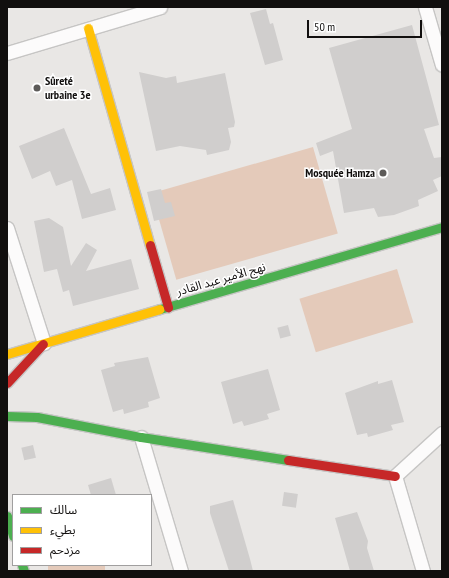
<!DOCTYPE html>
<meta charset="utf-8">
<style>
body{margin:0}
#map{position:relative;width:449px;height:578px;overflow:hidden;background:#e9e7e5;font-family:"PT Sans Narrow","Noto Sans Arabic",sans-serif}
div>[style]{position:absolute}
[style*='--x']{left:calc(var(--x)*1px);top:calc(var(--y)*1px);width:calc(var(--w)*1px);rotate:calc(var(--a)*1deg)}
.green>*{inset:0;background:#e4caba;transform-origin:0 0}
.building>*{inset:0;background:#d0cecd;transform-origin:0 0}
.roads{filter:drop-shadow(1px 0 #c6c5c4) drop-shadow(-1px 0 #c6c5c4) drop-shadow(0 1px #c6c5c4) drop-shadow(0 -1px #c6c5c4)}
.street>*{height:13px;margin:-6.5px;padding:0 6.5px;transform-origin:6.5px;border-radius:6.5px;background:#fcfbfb}
.fast>*{height:9px;margin:-4.5px;padding:0 4.5px;transform-origin:4.5px;border-radius:4.5px;background:#4caf50}
.slow>*{height:9px;margin:-4.5px;padding:0 4.5px;transform-origin:4.5px;border-radius:4.5px;background:#ffc107}
.jam>*{height:9px;margin:-4.5px;padding:0 4.5px;transform-origin:4.5px;border-radius:4.5px;background:#c62828}
.dots>*{width:11px;height:11px;translate:-50% -50%;box-sizing:border-box;border:2px solid #fff;border-radius:50%}
span{translate:-50% -50%;white-space:nowrap;text-align:center;line-height:1.15;-webkit-text-stroke:3px #fff;paint-order:stroke}
.poi-label{font-size:12px;color:#110f0e;font-weight:700}
.left{translate:0 -50%;text-align:left}
.right{translate:-100% -50%;text-align:right}
.street-label{font-size:12px;color:#110f0e}
.frame{position:absolute;inset:0;border:8px solid #110f0e;pointer-events:none}
.legend{position:absolute;left:12px;top:494px;width:140px;height:72px;box-sizing:border-box;background:#fff;border:1px solid #a09f9f;margin:0;padding:5px 7px;list-style:none;font-size:12px;color:#110f0e}
.legend li{display:flex;align-items:center;gap:8px;height:20px}
.legend b{width:20px;border:1px solid #a09f9f}
.scale{position:absolute;left:307px;top:20px;width:115px;height:18px;box-sizing:border-box;border:2px solid #110f0e;border-top:0;padding-left:5px;font-size:12px;line-height:14px;white-space:nowrap;color:#110f0e;-webkit-text-stroke:3px #fff;paint-order:stroke}
</style>
<div id="map">
<div class="green">
<div style="left:313px;top:147px;width:90px;height:168px;rotate:74deg"></div>
<div style="left:397px;top:269px;width:56px;height:102px;rotate:73deg"></div>
<div style="left:48px;top:565px;width:57px;height:6px"></div>
</div>
<div class="building">
<div style="clip-path:polygon(266px 9px,270px 24px,273px 23px,283px 60px,265px 65px,250px 13px)"></div>
<div style="clip-path:polygon(412px 25px,439px 125px,424px 129px,434px 158px,442px 157px,442px 176px,433px 180px,438px 191px,418px 200px,419px 206px,394px 215px,378px 217px,374px 208px,344px 213px,333px 151px,320px 156px,316px 143px,352px 129px,329px 48px)"></div>
<div style="clip-path:polygon(139px 72px,166px 78px,176px 76px,177px 83px,225px 73px,235px 122px,234px 127px,228px 128px,231px 142px,229px 150px,207px 155px,206px 150px,180px 146px,156px 151px)"></div>
<div style="clip-path:polygon(64px 128px,91px 194px,110px 188px,116px 210px,82px 219px,72px 180px,56px 186px,50px 171px,32px 179px,19px 146px)"></div>
<div style="clip-path:polygon(161px 189px,165px 203px,171px 202px,175px 216px,154px 221px,147px 192px)"></div>
<div style="clip-path:polygon(49px 218px,63px 227px,71px 266px,86px 243px,97px 250px,86px 271px,131px 259px,139px 289px,73px 306px,69px 290px,63px 292px,57px 269px,44px 272px,34px 221px)"></div>
<div style="left:288px;top:325px;width:11px;height:11px;rotate:75deg"></div>
<div style="clip-path:polygon(148px 357px,160px 398px,148px 402px,149px 407px,124px 414px,123px 409px,113px 412px,101px 370px,115px 366px,114px 363px)"></div>
<div style="clip-path:polygon(268px 369px,280px 410px,267px 414px,269px 419px,244px 426px,242px 421px,233px 424px,221px 382px)"></div>
<div style="clip-path:polygon(392px 380px,404px 422px,391px 425px,393px 430px,368px 437px,367px 433px,357px 435px,345px 393px,378px 381px,378px 384px)"></div>
<div style="left:33px;top:445px;width:13px;height:12px;rotate:77deg"></div>
<div style="clip-path:polygon(111px 478px,116px 495px,91px 495px,88px 485px)"></div>
<div style="left:284px;top:492px;width:14px;height:14px;rotate:8deg"></div>
<div style="clip-path:polygon(233px 500px,250px 559px,253px 571px,229px 571px,210px 513px,210px 506px)"></div>
<div style="clip-path:polygon(357px 512px,368px 541px,367px 548px,374px 571px,350px 571px,335px 518px)"></div>
</div>
<div class="roads">
<div class="street">
<div style="--x:425;--y:7;--w:60;--a:73.7"></div>
<div style="--x:7;--y:53;--w:160;--a:-16.7"></div>
<div style="--x:7;--y:228;--w:121;--a:72.2"></div>
<div style="--x:141;--y:437;--w:140;--a:73.4"></div>
<div style="--x:423;--y:571;--w:99;--a:-106.4"></div>
<div style="--x:395;--y:476;--w:64;--a:-42.5"></div>
</div>
<div class="fast">
<div style="--x:160;--y:309;--w:294;--a:-16.2"></div>
<div style="--x:7;--y:416;--w:30;--a:2"></div>
<div style="--x:37;--y:417;--w:106;--a:10.9"></div>
<div style="--x:141;--y:437;--w:149;--a:8.9"></div>
<div style="--x:7;--y:516;--w:21;--a:73"></div>
<div style="--x:22;--y:565;--w:6;--a:72"></div>
</div>
<div class="slow">
<div style="--x:88;--y:28;--w:226;--a:74.1"></div>
<div style="--x:7;--y:354;--w:159;--a:-16.4"></div>
</div>
<div class="jam">
<div style="--x:150;--y:245;--w:65;--a:73.8"></div>
<div style="--x:7;--y:383;--w:53;--a:-47.3"></div>
<div style="--x:288;--y:460;--w:108;--a:8.5"></div>
</div>
</div>
<div class="dots">
<div style="left:37px;top:88px;background:#5d5b59"></div>
<div style="left:383px;top:173px;background:#5d5b59"></div>
</div>
<div class="poi-label">
<span class="left" style="left:45px;top:88px">Sûreté<br>urbaine 3e</span>
<span class="right" style="left:375px;top:173px">Mosquée Hamza</span>
</div>
<div class="street-label">
<span style="left:221px;top:279px;rotate:-16deg">نهج الأمير عبد القادر</span>
</div>
<div class="frame"></div>
<ul class="legend">
<li><b style="height:5px;background:#4caf50"></b>سالك</li>
<li><b style="height:5px;background:#ffc107"></b>بطيء</li>
<li><b style="height:5px;background:#c62828"></b>مزدحم</li>
</ul>
<div class="scale">50 m</div>
</div>
